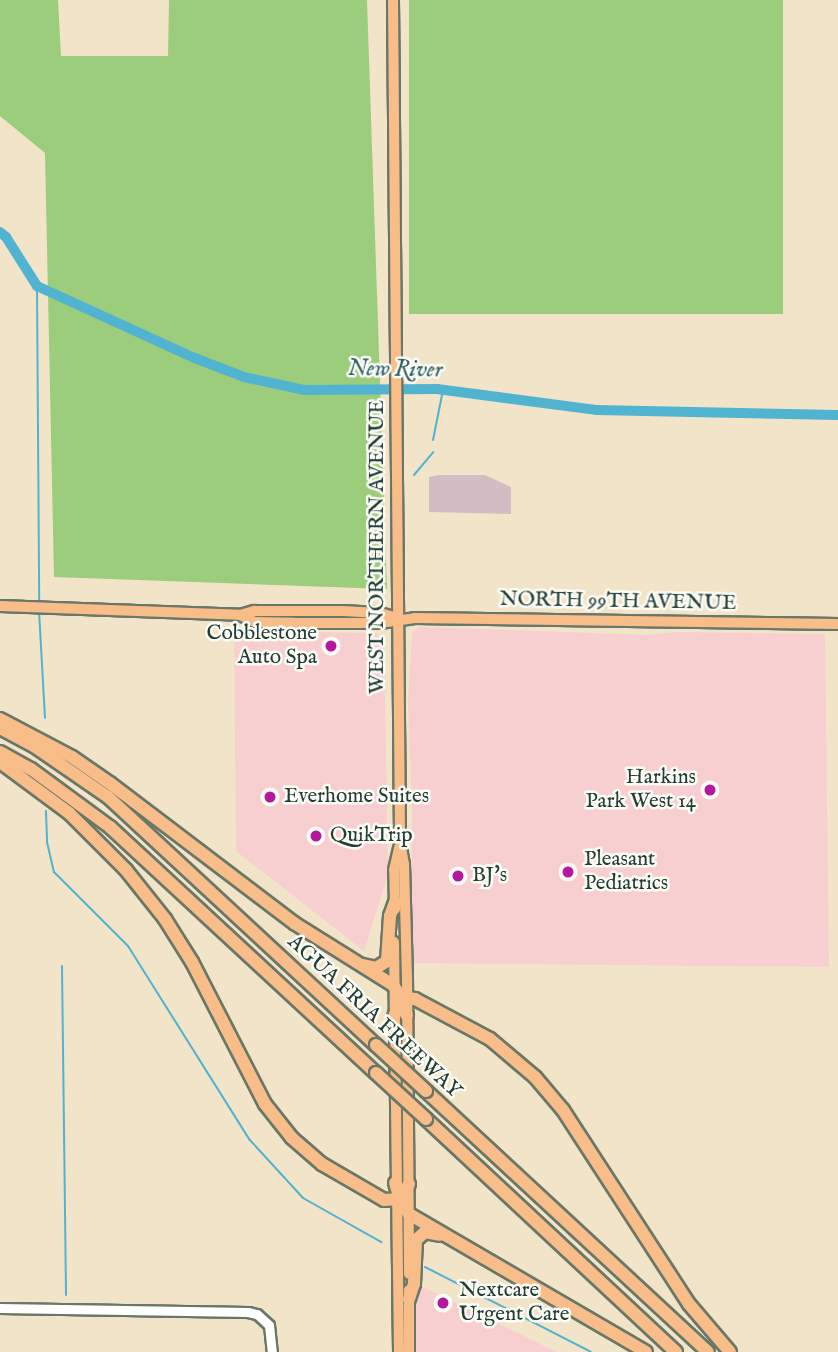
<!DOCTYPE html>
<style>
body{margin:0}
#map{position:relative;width:838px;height:1352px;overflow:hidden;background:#f2e4c8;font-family:"IM FELL English",serif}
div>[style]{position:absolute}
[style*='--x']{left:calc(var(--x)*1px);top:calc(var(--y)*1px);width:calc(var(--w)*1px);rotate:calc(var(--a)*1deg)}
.built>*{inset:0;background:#f7cfd0}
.industrial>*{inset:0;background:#d2bdc5}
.green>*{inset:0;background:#9ccd7c;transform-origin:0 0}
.stream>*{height:2px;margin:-1px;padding:0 1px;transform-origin:1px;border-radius:1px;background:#50b3cf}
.river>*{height:10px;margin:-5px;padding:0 5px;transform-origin:5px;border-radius:5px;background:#50b3cf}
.roads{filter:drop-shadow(2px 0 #697768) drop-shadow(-2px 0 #697768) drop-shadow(0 2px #697768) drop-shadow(0 -2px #697768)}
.minor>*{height:9px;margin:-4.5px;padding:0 4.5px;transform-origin:4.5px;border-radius:4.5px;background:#fff}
.major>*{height:10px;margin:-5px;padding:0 5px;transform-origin:5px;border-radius:5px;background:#f8bd89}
.highway>*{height:12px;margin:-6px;padding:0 6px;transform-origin:6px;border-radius:6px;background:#f8bd89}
.bridges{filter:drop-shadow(2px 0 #697768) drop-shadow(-2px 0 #697768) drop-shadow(0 2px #697768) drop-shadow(0 -2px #697768)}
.highway-bridge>*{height:12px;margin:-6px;padding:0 6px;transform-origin:6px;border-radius:6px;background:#f8bd89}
.dots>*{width:19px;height:19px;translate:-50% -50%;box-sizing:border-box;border:4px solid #fdfcf7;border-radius:50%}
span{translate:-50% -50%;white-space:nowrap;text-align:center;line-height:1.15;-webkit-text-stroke:5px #fdfcf7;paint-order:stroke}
.street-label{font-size:21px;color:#1f3d34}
.poi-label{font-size:21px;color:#1f3d34}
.right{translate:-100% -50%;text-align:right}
.left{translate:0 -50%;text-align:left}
.water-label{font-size:23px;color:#2e6062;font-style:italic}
</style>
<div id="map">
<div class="built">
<div style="clip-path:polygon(420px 627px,648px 635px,675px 632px,825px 634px,829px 967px,411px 963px,412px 804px,408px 703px,412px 633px)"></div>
<div style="clip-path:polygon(234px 631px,376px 633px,384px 642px,388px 874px,364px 951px,236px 851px)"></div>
<div style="clip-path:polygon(417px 1287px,423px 1287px,557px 1352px,413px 1352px)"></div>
</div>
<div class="industrial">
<div style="clip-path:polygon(439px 475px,485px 475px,511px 487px,511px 514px,429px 512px,429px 477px)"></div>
</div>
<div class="green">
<div style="clip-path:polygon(0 0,58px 0,61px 56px,168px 56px,169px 0,367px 0,387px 589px,54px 577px,45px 153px,0 116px)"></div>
<div style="left:409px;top:0;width:374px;height:314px"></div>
</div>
<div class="stream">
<div style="--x:37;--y:286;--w:316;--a:89.6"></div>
<div style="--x:433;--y:440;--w:51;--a:-78.7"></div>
<div style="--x:414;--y:475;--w:30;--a:-50"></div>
<div style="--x:39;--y:611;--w:107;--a:86.8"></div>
<div style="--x:46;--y:811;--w:31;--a:88"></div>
<div style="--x:47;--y:842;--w:31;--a:77"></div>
<div style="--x:54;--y:872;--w:105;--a:45"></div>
<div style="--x:128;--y:946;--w:228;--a:57.9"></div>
<div style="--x:249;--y:1139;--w:80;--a:47.5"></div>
<div style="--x:303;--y:1198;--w:90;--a:29.4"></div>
<div style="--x:62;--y:966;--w:329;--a:89.3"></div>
<div style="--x:425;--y:1267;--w:186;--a:27.1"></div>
</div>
<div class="river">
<div style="--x:0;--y:232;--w:8;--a:40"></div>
<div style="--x:6;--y:237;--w:58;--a:57.7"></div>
<div style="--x:37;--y:286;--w:170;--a:24.6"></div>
<div style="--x:192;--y:357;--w:56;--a:21"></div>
<div style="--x:244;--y:377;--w:61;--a:12.2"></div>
<div style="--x:304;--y:390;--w:133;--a:-0.4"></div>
<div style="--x:437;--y:389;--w:160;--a:7.5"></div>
<div style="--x:596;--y:410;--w:242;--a:1.2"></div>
</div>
<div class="roads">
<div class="minor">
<div style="--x:0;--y:1308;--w:248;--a:0.9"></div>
<div style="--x:248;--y:1312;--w:9;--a:13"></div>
<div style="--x:257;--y:1314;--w:16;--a:43"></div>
<div style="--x:269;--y:1325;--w:27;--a:84"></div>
</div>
<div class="major">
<div style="--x:393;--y:0;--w:842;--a:89.52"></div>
<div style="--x:400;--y:842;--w:22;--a:80"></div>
<div style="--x:404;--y:864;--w:112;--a:88.5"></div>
<div style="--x:407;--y:976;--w:298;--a:89.6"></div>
<div style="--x:0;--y:606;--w:240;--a:2.1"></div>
<div style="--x:240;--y:615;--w:15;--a:-16"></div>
<div style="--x:254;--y:611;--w:88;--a:0"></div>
<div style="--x:342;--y:611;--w:38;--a:3"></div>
<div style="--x:380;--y:613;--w:19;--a:16"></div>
<div style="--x:240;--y:615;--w:17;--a:25"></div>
<div style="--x:255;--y:622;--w:39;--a:1"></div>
<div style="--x:294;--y:623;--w:86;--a:0"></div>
<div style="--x:380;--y:623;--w:35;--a:-8"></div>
<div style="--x:415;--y:618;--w:423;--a:0.8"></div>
<div style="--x:395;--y:909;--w:39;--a:-91"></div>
<div style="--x:394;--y:870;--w:23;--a:-77"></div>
<div style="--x:394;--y:942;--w:410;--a:89.3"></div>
<div style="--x:409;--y:1290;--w:62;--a:90"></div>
</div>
<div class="highway">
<div style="--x:0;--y:719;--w:81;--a:27.8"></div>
<div style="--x:72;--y:757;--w:47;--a:34.7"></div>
<div style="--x:111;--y:784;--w:230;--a:37.2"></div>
<div style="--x:294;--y:923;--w:117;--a:32.1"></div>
<div style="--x:393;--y:985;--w:18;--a:56"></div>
<div style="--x:403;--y:1000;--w:16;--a:76"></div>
<div style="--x:0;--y:728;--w:38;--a:28"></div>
<div style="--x:34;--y:746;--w:90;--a:34.6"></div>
<div style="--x:108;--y:797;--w:365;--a:42.8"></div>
<div style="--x:0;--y:752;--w:35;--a:29"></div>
<div style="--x:31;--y:769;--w:98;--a:36.3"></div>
<div style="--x:110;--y:827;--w:362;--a:42.8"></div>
<div style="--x:0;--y:762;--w:86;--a:36.5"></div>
<div style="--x:69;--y:813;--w:81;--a:45"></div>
<div style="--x:126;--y:870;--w:63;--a:51.5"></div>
<div style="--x:165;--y:919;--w:51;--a:57.9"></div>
<div style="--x:192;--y:962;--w:160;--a:62.8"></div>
<div style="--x:265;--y:1104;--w:43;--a:51.5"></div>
<div style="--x:292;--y:1138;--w:40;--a:41"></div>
<div style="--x:322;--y:1164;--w:72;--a:30.1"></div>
<div style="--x:384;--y:1200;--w:15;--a:-4"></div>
<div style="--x:399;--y:1199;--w:18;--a:-56"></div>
<div style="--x:363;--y:965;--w:13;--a:13"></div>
<div style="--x:376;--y:968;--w:13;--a:-32"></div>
<div style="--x:387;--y:961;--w:45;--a:-86.2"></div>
<div style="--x:390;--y:916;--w:15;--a:-70"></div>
<div style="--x:394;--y:1017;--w:15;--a:-70"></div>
<div style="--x:399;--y:1003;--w:9;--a:-32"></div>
<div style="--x:407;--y:998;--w:8;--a:7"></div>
<div style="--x:415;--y:999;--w:85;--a:28.1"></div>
<div style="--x:490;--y:1039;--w:59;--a:40.2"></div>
<div style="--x:535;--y:1077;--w:43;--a:49.7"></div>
<div style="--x:563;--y:1110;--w:231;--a:57"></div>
<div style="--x:689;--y:1304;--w:63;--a:49.5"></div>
<div style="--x:426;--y:1091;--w:384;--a:42.8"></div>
<div style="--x:426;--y:1119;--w:342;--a:43"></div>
<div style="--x:395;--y:1183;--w:21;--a:73"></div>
<div style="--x:401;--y:1203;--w:14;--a:54"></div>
<div style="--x:409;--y:1214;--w:274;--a:30.2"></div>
<div style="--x:409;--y:1299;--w:16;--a:-72"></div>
<div style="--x:414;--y:1284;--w:44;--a:-87.4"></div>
<div style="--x:416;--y:1240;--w:12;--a:-42"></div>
<div style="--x:425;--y:1232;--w:15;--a:11"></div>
</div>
</div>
<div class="bridges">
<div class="highway-bridge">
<div style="--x:376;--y:1045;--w:68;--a:42.6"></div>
<div style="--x:376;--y:1073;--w:68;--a:42.6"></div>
</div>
</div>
<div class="dots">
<div style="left:331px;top:646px;background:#b5179e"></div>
<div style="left:710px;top:790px;background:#b5179e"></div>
<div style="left:270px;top:797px;background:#b5179e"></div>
<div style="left:316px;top:836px;background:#b5179e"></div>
<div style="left:568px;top:872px;background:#b5179e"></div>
<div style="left:458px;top:876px;background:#b5179e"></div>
<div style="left:443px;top:1303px;background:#b5179e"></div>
</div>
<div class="street-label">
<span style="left:378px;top:547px;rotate:-90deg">WEST NORTHERN AVENUE</span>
<span style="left:618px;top:602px;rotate:1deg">NORTH 99TH AVENUE</span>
<span style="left:374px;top:1017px;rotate:43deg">AGUA FRIA FREEWAY</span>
</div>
<div class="poi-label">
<span class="right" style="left:317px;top:646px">Cobblestone<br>Auto Spa</span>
<span class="right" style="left:696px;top:790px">Harkins<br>Park West 14</span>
<span class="left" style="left:284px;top:797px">Everhome Suites</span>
<span class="left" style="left:330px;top:836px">QuikTrip</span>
<span class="left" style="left:584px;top:872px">Pleasant<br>Pediatrics</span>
<span class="left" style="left:472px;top:876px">BJ's</span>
<span class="left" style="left:459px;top:1303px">Nextcare<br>Urgent Care</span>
</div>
<div class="water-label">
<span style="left:395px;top:370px;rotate:1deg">New River</span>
</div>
</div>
